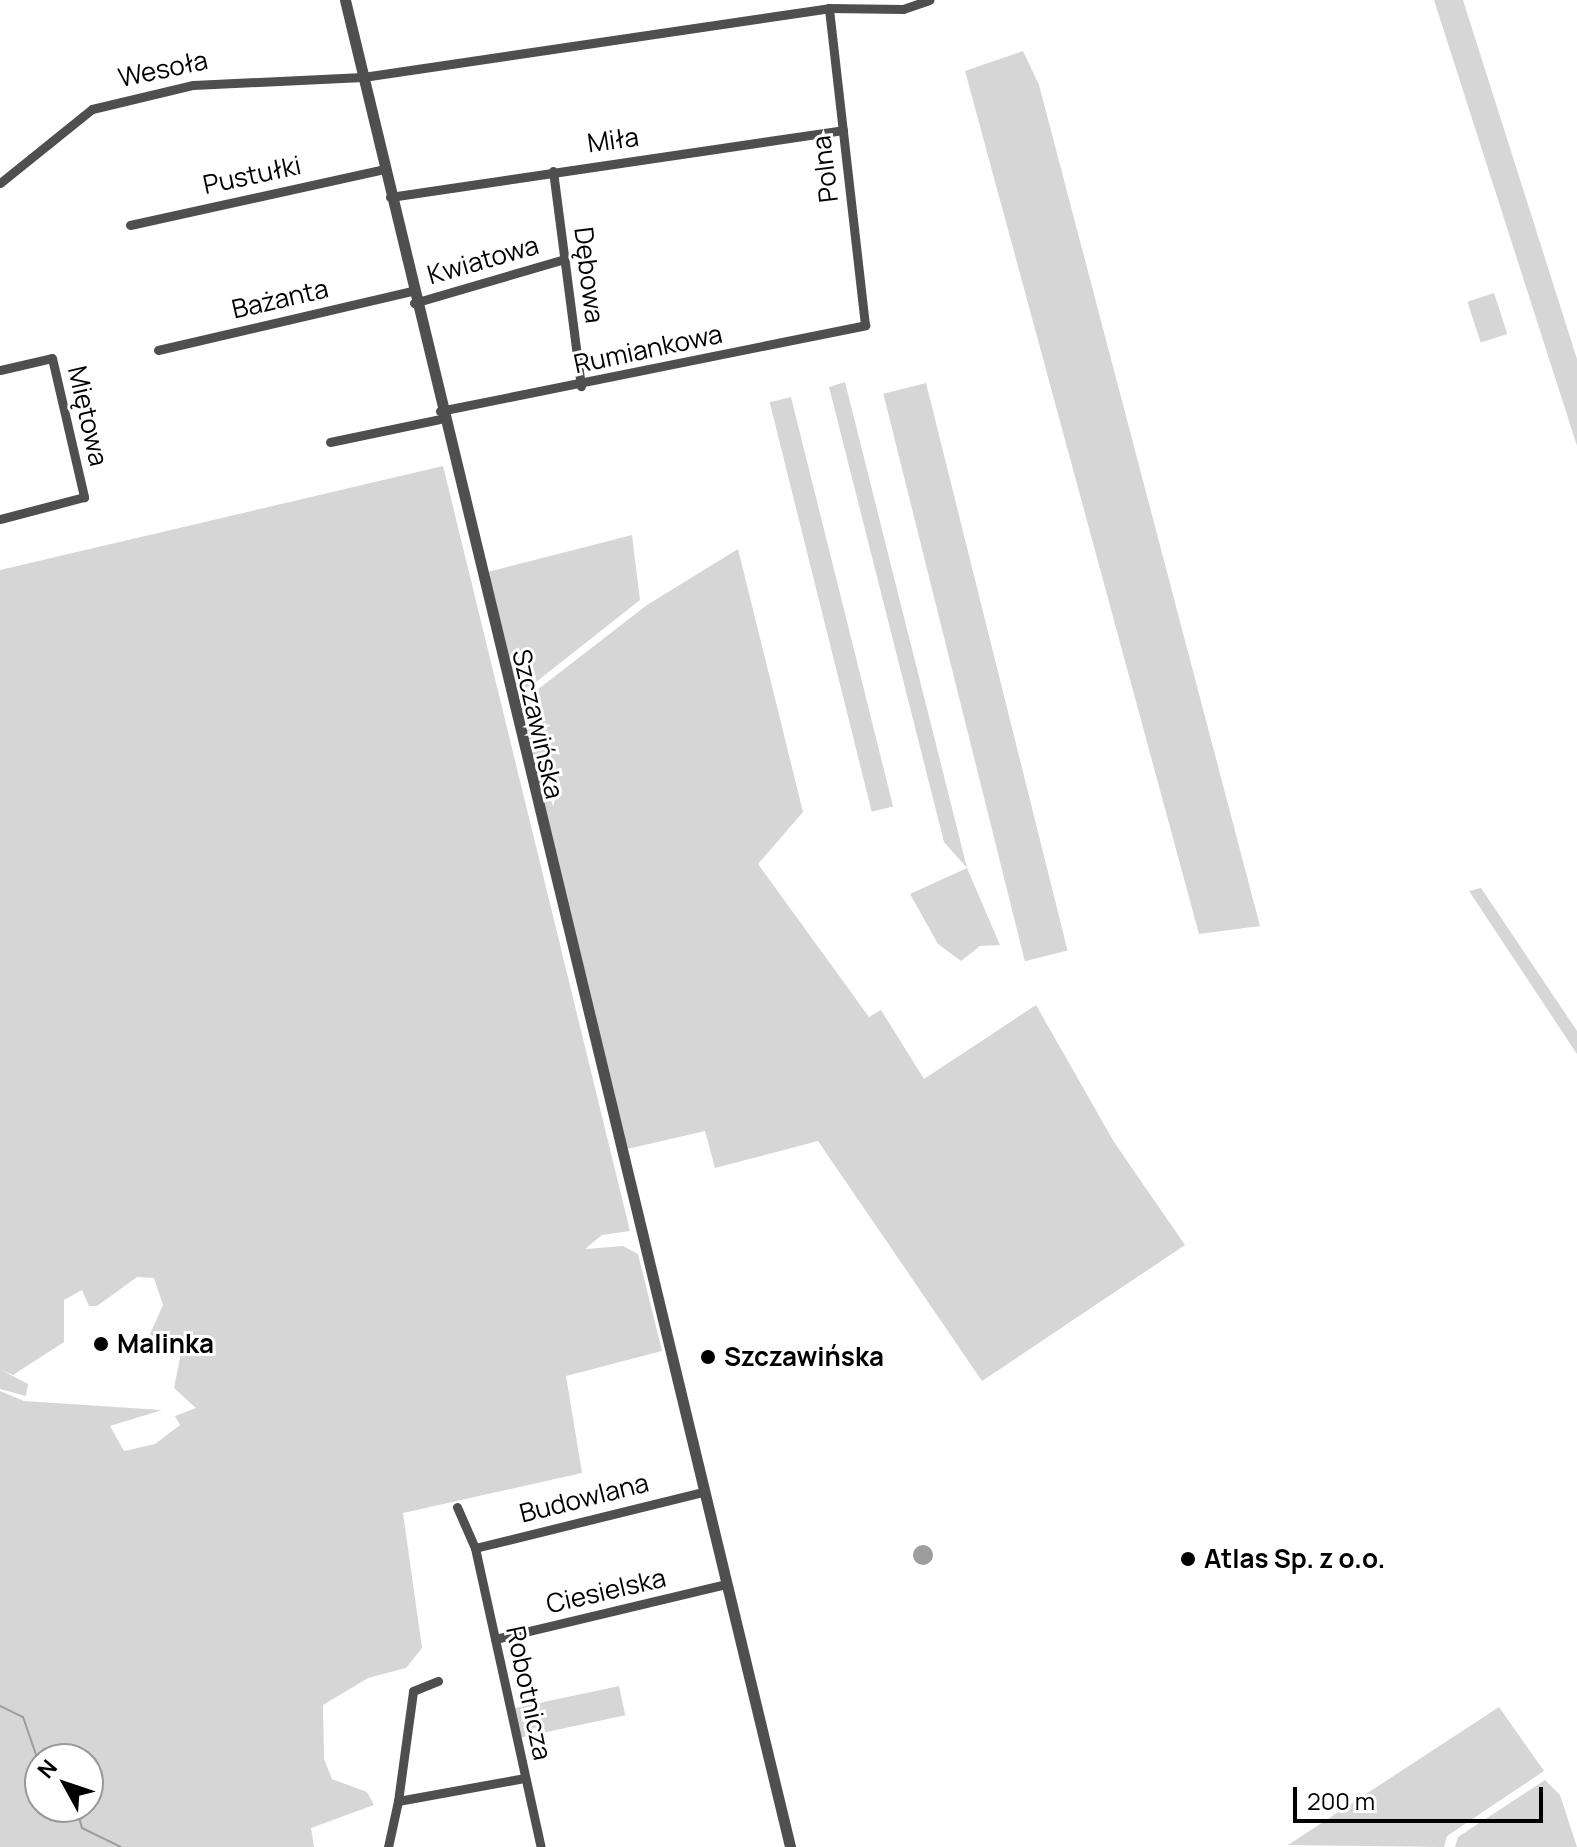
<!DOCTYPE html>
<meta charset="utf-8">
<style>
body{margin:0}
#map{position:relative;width:1577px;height:1847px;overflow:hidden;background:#fff;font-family:Manrope,sans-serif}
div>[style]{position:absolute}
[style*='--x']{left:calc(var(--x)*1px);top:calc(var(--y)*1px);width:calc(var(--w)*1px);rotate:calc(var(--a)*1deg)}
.green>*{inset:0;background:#d6d6d6;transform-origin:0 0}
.water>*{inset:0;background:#9d9d9d}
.round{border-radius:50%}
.stream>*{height:2px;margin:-1px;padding:0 1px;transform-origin:1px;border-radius:1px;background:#9d9d9d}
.minor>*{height:9px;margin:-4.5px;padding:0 4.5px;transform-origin:4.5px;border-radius:4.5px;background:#4f4f4f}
.tertiary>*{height:11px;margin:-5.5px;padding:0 5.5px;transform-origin:5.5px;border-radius:5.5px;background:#4f4f4f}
.dots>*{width:22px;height:22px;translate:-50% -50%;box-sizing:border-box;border:4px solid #fff;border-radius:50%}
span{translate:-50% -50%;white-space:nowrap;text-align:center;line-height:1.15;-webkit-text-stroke:6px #fff;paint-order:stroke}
.street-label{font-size:26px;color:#000}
.poi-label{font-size:26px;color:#000;font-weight:700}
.left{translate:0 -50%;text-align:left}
.north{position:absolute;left:24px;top:1743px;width:80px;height:80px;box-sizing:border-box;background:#fff;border:2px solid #999;border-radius:50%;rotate:310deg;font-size:22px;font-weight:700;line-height:32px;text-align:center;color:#000}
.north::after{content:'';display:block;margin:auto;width:28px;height:36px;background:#000;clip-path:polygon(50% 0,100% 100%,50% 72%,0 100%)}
.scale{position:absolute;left:1293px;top:1787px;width:250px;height:36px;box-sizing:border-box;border:4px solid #000;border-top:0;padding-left:10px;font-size:24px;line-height:28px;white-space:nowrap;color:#000;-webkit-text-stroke:6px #fff;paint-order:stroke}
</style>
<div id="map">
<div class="green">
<div style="clip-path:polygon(1434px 0,1463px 0,1577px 359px,1577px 446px)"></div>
<div style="clip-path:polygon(1023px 51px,1039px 85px,1260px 926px,1199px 934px,965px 71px)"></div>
<div style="left:1494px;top:293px;width:43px;height:28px;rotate:72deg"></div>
<div style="clip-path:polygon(845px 382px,967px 868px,1000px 945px,980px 946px,961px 961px,938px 944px,910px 894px,967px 868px,944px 842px,829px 387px)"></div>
<div style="left:926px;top:383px;width:585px;height:44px;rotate:76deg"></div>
<div style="left:791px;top:397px;width:422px;height:22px;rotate:76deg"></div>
<div style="clip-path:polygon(evenodd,443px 466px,630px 1231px,602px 1235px,585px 1249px,623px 1246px,638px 1254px,662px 1351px,566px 1376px,582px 1473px,403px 1513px,422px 1648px,406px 1668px,368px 1678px,323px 1705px,324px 1759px,332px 1779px,367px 1792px,374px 1805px,311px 1828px,314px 1847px,0 1847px,0 1391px,24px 1401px,162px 1410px,110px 1426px,124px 1451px,155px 1444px,180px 1425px,175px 1416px,196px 1408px,174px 1388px,184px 1338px,165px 1345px,150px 1334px,163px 1305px,154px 1278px,137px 1277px,97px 1306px,89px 1306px,82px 1290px,64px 1300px,64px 1342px,13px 1375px,1px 1370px,28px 1384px,26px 1396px,0 1389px,0 570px,443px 466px,40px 1759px,88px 1759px,88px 1807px,40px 1807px,40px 1759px)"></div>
<div style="clip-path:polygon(632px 535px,640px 600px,517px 697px,484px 573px)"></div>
<div style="clip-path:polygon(738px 549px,803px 812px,758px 864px,869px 1017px,881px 1010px,924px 1079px,1036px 1005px,1114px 1142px,1185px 1245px,982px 1381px,818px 1141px,715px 1168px,705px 1131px,627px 1149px,519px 704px,647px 605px)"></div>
<div style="clip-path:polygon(1481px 888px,1577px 1031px,1577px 1054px,1469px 891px)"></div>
<div style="left:619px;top:1686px;width:30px;height:107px;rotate:78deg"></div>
<div style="clip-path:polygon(1499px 1707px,1544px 1771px,1447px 1836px,1444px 1847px,1288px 1845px)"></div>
<div style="clip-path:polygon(1545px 1780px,1560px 1795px,1577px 1847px,1455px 1847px,1458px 1837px)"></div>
</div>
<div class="water">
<div class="round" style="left:913px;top:1545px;width:20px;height:20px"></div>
</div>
<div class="stream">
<div style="--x:0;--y:1706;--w:25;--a:26"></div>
<div style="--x:23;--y:1717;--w:52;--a:70.9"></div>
<div style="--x:76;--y:1807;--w:22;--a:74"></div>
<div style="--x:82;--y:1828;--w:43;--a:26"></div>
</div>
<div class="minor">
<div style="--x:553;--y:171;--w:217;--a:82.6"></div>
<div style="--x:0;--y:183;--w:118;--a:-38.8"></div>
<div style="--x:92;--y:109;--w:104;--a:-13.4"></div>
<div style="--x:193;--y:85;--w:170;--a:-2.7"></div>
<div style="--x:363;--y:77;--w:471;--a:-8.4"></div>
<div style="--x:829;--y:8;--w:74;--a:0.8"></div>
<div style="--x:903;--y:9;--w:28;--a:-19"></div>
<div style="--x:390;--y:197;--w:458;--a:-8.4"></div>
<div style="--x:130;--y:225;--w:260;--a:-12.4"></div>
<div style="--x:414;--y:303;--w:156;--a:-16.3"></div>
<div style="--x:158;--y:350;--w:260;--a:-13.1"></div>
<div style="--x:0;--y:370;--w:53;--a:-13"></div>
<div style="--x:52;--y:358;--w:143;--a:77"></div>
<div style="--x:84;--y:497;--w:87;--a:165.3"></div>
<div style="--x:440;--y:411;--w:434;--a:-11.4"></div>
<div style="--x:865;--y:325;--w:319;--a:-96.5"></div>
<div style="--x:330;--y:442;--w:112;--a:-11.8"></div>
<div style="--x:457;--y:1507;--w:45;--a:66.3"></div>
<div style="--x:475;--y:1548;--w:306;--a:77.6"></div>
<div style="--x:475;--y:1548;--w:235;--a:-13.8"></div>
<div style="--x:495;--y:1639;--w:237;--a:-13.4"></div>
<div style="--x:398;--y:1801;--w:111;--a:-82.2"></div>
<div style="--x:413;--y:1691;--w:27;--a:-22"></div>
<div style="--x:388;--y:1847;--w:47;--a:-77.7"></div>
<div style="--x:398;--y:1801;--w:128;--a:-10.3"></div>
</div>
<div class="tertiary">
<div style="--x:345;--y:0;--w:1900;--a:76.45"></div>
</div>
<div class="dots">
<div style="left:101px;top:1344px;background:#000"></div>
<div style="left:708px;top:1357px;background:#000"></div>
<div style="left:1188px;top:1559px;background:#000"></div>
</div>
<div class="street-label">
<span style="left:163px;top:69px;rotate:-12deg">Wesoła</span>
<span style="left:613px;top:140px;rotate:-8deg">Miła</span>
<span style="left:825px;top:169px;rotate:-97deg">Polna</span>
<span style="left:252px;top:175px;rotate:-12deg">Pustułki</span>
<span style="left:483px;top:260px;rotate:-16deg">Kwiatowa</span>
<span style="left:589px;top:275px;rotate:83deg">Dębowa</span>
<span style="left:280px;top:299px;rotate:-13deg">Bażanta</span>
<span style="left:648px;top:349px;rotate:-12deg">Rumiankowa</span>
<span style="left:88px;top:416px;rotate:77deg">Miętowa</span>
<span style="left:538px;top:724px;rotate:77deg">Szczawińska</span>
<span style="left:584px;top:1498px;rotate:-14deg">Budowlana</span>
<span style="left:606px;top:1591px;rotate:-13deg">Ciesielska</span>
<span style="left:529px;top:1693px;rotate:78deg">Robotnicza</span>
</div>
<div class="poi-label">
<span class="left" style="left:117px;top:1344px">Malinka</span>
<span class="left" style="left:724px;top:1357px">Szczawińska</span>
<span class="left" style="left:1204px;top:1559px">Atlas Sp. z o.o.</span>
</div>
<div class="north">N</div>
<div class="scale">200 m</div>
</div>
